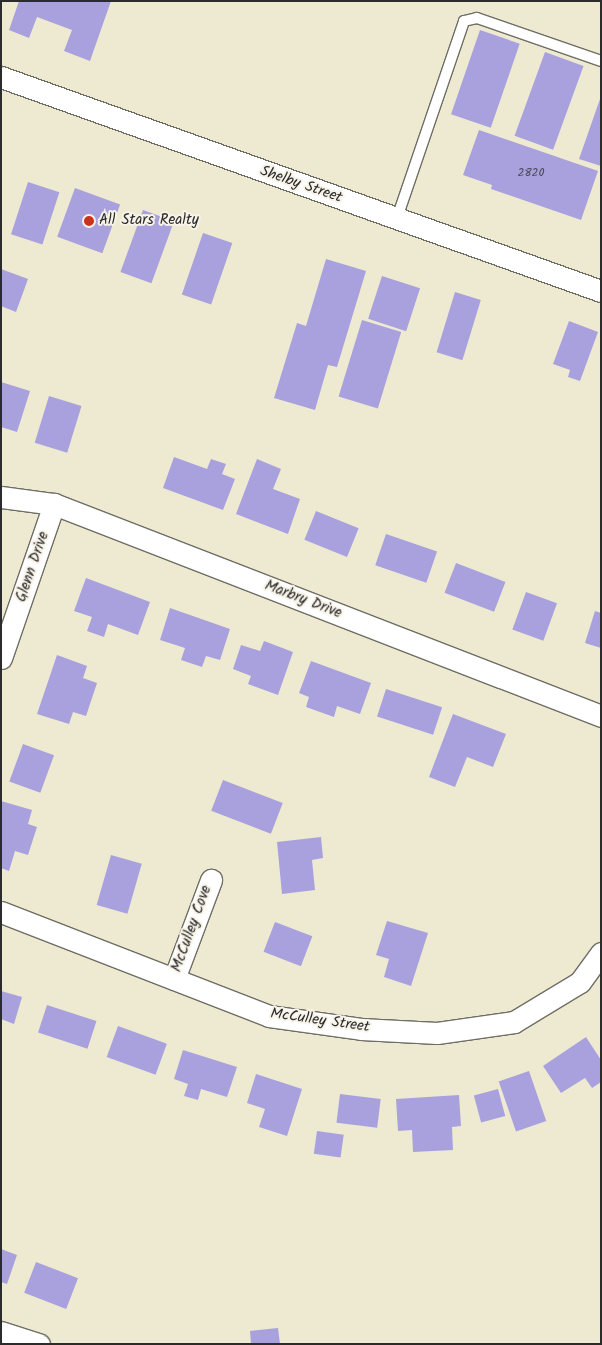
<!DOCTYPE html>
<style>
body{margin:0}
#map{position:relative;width:602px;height:1345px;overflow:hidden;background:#eee9d1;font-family:Kalam,sans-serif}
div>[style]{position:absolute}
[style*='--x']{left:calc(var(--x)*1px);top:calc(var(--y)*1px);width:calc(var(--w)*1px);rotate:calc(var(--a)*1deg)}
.building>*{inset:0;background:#a9a1de;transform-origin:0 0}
.roads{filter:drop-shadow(1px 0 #6f6e65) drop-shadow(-1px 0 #6f6e65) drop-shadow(0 1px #6f6e65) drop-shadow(0 -1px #6f6e65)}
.lane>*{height:10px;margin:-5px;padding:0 5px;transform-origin:5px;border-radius:5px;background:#fff}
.street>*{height:21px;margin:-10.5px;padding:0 10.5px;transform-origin:10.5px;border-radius:10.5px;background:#fff}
.dots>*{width:14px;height:14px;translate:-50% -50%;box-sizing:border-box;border:2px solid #f7f3e8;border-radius:50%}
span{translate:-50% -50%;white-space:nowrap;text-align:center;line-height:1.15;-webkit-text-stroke:4px #f7f3e8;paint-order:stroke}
.number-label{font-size:12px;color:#4a4858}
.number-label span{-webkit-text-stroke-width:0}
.street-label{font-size:15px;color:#2b2b2b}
.poi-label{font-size:15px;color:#2b2b2b}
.left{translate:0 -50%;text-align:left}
.frame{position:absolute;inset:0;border:2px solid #2b2b2b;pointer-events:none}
</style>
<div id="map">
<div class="building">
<div style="clip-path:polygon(19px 1px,111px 1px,90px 61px,64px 51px,72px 30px,37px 17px,29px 38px,9px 30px)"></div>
<div style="left:480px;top:30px;width:42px;height:89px;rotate:19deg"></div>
<div style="left:545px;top:52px;width:41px;height:89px;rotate:20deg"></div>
<div style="clip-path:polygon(600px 99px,601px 99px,601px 166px,579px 159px)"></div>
<div style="clip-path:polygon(479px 130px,598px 171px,581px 220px,491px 189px,492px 185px,463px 175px)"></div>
<div style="left:28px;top:182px;width:33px;height:55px;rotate:18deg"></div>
<div style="left:75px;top:188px;width:48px;height:52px;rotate:20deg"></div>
<div style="left:143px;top:210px;width:33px;height:66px;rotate:20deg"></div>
<div style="left:203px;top:233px;width:31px;height:65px;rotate:19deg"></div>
<div style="clip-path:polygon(326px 259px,366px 271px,337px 367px,328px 365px,315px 410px,274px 398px,297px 323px,306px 326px)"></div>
<div style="clip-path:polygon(1px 269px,28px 279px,16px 312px,1px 306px)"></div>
<div style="left:382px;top:276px;width:40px;height:45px;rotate:18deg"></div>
<div style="left:455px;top:292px;width:27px;height:63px;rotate:17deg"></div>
<div style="left:362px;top:320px;width:41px;height:80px;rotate:17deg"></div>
<div style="clip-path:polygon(569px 321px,598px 332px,580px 381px,568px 377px,570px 370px,553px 364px)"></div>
<div style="clip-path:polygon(1px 382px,30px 391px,17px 432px,1px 427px)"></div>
<div style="left:49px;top:396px;width:34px;height:49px;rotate:17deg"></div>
<div style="clip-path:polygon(174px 457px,207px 469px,211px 459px,226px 464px,222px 474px,235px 479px,223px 510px,163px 488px)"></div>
<div style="clip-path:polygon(257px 459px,281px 469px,273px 489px,300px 499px,288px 534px,236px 514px)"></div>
<div style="left:316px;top:511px;width:46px;height:31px;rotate:22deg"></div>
<div style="left:386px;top:534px;width:54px;height:33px;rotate:19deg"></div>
<div style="left:456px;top:563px;width:53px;height:32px;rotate:21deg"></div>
<div style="clip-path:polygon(86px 578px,150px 602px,138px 635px,108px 624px,104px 637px,87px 631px,92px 617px,74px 611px)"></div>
<div style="left:526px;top:592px;width:33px;height:40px;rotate:20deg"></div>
<div style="clip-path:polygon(170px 608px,230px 629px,220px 660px,206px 656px,202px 667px,181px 660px,185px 648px,160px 640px)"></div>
<div style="clip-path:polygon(595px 611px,601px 613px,601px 648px,585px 643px)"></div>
<div style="clip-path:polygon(264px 641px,293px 652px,278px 695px,248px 684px,251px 676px,233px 669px,241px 645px,260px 651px)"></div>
<div style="clip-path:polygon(57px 655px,87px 666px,83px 678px,97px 683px,86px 716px,73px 712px,69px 724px,37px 714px)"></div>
<div style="clip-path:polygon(311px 661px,371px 683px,360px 714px,337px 706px,334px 717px,306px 707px,309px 697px,299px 693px)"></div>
<div style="left:386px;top:689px;width:59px;height:29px;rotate:18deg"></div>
<div style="clip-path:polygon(453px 714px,506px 734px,493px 767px,467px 757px,455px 787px,429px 777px)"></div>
<div style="left:23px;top:744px;width:33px;height:40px;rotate:20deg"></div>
<div style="left:223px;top:780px;width:64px;height:33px;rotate:21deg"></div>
<div style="clip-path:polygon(1px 801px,32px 810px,28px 824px,37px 827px,28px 855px,15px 851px,9px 871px,1px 868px)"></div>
<div style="clip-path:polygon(321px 837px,323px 858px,312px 860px,315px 890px,282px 894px,277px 842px)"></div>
<div style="left:111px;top:855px;width:32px;height:52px;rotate:16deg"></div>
<div style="clip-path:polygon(387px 921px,428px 933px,411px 986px,384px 977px,389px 959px,376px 955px)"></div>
<div style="left:275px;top:922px;width:40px;height:32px;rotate:21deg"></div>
<div style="clip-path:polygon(1px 991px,22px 997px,14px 1024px,1px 1019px)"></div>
<div style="left:47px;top:1005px;width:52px;height:29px;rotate:18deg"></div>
<div style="left:118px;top:1026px;width:52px;height:33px;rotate:20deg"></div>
<div style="clip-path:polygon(586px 1037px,601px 1060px,601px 1082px,592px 1088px,585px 1078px,561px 1093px,543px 1066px)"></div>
<div style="clip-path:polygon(183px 1050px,237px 1067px,227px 1097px,201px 1089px,198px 1100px,184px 1096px,188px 1084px,174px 1079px)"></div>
<div style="left:529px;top:1071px;width:53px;height:32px;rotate:71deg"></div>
<div style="clip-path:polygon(256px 1074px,302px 1089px,287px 1136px,259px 1127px,265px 1109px,247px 1103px)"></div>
<div style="left:498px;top:1089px;width:28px;height:25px;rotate:75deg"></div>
<div style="left:340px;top:1094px;width:41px;height:29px;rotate:7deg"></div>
<div style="clip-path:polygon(459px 1095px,461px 1126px,452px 1127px,453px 1150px,413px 1152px,412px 1130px,398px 1131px,396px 1099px)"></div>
<div style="left:317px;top:1131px;width:27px;height:23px;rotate:8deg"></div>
<div style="clip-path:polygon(1px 1249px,17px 1255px,7px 1284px,1px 1282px)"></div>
<div style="left:36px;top:1262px;width:45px;height:33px;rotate:21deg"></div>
<div style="clip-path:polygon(278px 1328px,280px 1344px,251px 1344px,250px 1331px)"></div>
</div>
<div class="roads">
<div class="lane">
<div style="--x:397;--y:218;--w:208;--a:-71.2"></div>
<div style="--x:464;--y:21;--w:13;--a:-13"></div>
<div style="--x:477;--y:18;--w:131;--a:19.1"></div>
</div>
<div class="street">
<div style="--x:1;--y:77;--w:637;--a:19.63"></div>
<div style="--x:1;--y:497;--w:53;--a:7.5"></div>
<div style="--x:54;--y:504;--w:587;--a:21.18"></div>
<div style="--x:1;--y:658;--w:163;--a:-71"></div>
<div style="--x:1;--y:912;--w:287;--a:21.2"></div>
<div style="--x:269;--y:1016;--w:93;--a:8"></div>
<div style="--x:361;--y:1029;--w:76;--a:3"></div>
<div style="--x:437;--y:1033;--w:78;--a:-8.1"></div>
<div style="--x:514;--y:1022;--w:77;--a:-31.2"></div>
<div style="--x:580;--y:982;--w:36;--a:-54"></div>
<div style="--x:174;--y:979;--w:106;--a:-69.5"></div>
<div style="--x:1;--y:1332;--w:40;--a:18"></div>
</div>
</div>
<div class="dots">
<div style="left:89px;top:221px;background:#c8321e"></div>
</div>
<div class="number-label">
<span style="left:531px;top:173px">2820</span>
</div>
<div class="street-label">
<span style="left:301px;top:185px;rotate:19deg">Shelby Street</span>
<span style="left:33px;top:567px;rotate:-71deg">Glenn Drive</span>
<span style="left:303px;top:600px;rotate:21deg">Marbry Drive</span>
<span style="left:192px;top:929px;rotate:-70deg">McCulley Cove</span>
<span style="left:320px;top:1021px;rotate:8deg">McCulley Street</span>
</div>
<div class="poi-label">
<span class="left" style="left:99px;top:221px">All Stars Realty</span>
</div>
<div class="frame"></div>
</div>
